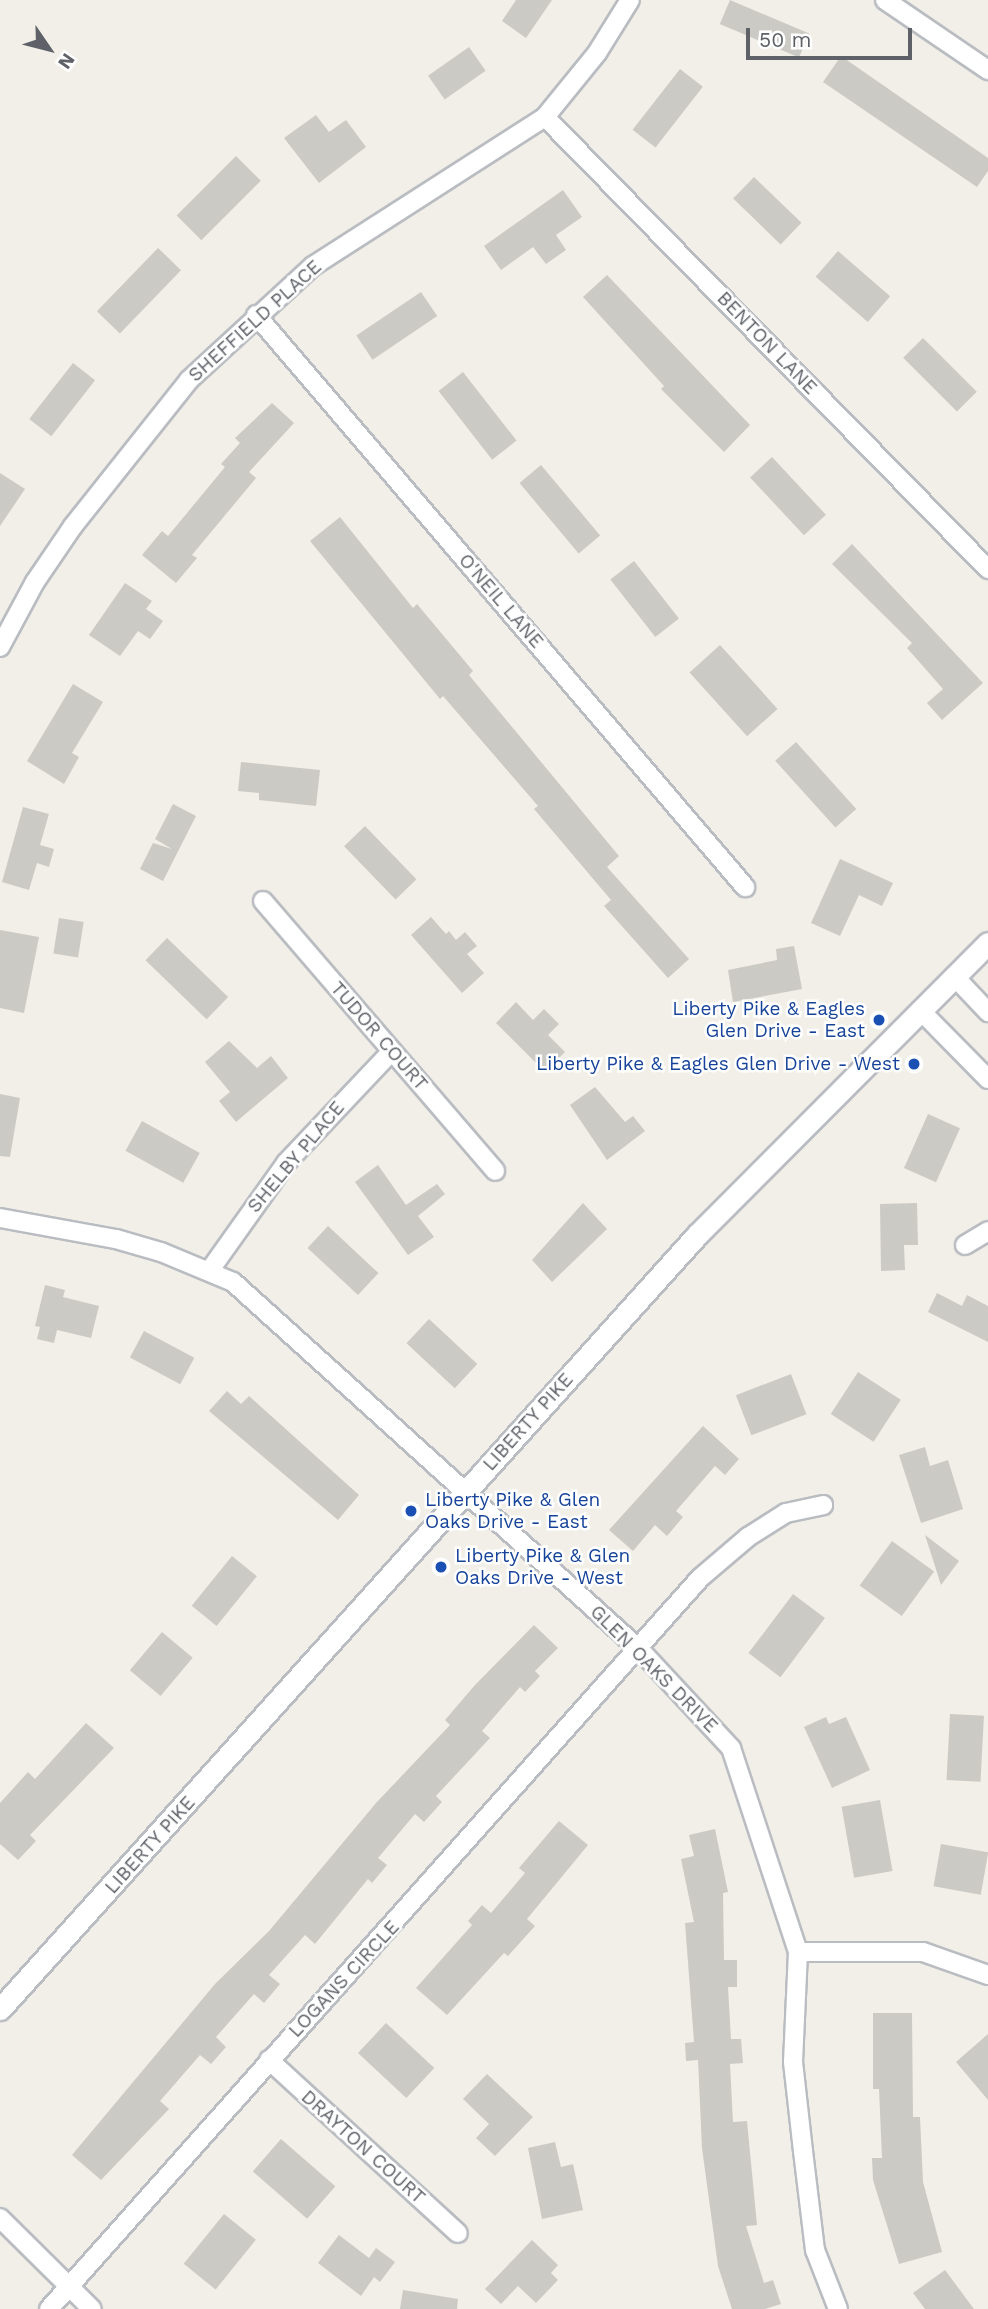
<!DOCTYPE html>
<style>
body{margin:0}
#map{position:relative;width:988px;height:2309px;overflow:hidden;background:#f1efe7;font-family:"Work Sans",sans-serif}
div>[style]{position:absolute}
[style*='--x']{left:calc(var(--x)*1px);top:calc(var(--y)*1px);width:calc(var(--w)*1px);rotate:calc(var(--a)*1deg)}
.building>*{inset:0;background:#cccac4;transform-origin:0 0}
.roads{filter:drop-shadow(2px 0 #b9bcc1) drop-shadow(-2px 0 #b9bcc1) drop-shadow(0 2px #b9bcc1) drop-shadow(0 -2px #b9bcc1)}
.minor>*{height:18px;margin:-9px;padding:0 9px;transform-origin:9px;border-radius:9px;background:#fff}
.tertiary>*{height:21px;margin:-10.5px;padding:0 10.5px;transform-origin:10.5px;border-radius:10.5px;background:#fff}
.dots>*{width:19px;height:19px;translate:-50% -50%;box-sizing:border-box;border:4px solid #fff;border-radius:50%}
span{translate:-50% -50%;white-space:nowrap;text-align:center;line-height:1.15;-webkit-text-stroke:5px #fff;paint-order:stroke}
.street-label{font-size:19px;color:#5e6268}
.transit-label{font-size:19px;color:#164399}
.right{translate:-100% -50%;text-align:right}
.left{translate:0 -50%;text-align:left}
.north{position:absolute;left:14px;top:14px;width:70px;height:70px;-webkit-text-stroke:5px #fff;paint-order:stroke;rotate:125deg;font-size:19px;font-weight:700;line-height:28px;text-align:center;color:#5e6268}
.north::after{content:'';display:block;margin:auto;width:24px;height:32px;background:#5e6268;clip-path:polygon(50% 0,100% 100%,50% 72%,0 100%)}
.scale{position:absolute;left:746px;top:28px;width:166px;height:32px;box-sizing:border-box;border:4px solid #5e6268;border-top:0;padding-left:9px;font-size:21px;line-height:24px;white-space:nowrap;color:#5e6268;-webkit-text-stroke:5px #fff;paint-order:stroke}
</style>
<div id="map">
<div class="building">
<div style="clip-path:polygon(516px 0,552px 0,526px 38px,502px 21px)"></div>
<div style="left:730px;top:0;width:86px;height:26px;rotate:23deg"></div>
<div style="left:469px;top:47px;width:29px;height:50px;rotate:55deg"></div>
<div style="clip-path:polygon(841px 56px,988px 158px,988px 171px,977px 187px,823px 82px)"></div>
<div style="left:680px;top:69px;width:29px;height:77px;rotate:38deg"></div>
<div style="clip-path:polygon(316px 115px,329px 132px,346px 120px,366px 147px,319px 183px,284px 138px)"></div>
<div style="left:236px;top:156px;width:35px;height:84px;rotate:45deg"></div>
<div style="left:754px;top:177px;width:66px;height:30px;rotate:44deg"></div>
<div style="clip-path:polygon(563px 190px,582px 217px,556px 235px,566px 250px,546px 264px,533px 247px,501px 270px,484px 246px)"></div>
<div style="left:158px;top:248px;width:32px;height:88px;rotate:44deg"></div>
<div style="left:838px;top:251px;width:69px;height:34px;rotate:41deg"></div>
<div style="clip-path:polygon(607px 275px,750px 425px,724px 452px,661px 389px,664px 386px,583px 297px)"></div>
<div style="left:421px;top:292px;width:29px;height:78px;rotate:56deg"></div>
<div style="left:923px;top:338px;width:76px;height:28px;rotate:45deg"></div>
<div style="left:73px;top:363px;width:28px;height:71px;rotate:38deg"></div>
<div style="left:463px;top:372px;width:87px;height:31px;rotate:52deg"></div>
<div style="clip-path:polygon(272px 403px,294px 423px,249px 472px,256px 478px,192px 555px,197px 558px,176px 583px,142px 555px,162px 531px,168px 536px,225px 467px,221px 464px,240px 443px,235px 438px)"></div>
<div style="left:772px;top:457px;width:79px;height:30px;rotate:47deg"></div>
<div style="left:541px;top:465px;width:92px;height:28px;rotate:50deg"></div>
<div style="clip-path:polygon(0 473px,25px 489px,0 526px)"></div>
<div style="clip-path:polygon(340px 517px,413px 608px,417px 604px,473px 671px,469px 675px,619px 856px,607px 867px,689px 959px,668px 978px,604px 906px,611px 900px,534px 809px,538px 806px,443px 696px,440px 699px,310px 541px)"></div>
<div style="clip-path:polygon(852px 544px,983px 683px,942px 720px,927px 703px,943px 689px,907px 648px,912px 643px,832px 564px)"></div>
<div style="left:634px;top:561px;width:73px;height:30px;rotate:52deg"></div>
<div style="clip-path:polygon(125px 583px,152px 601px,146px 609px,163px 621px,150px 639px,138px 631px,120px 656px,89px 635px)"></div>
<div style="left:720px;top:645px;width:86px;height:41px;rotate:48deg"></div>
<div style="clip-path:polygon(73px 684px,103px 702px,72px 753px,79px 757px,64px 784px,27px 761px)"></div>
<div style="left:796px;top:742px;width:90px;height:28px;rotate:48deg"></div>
<div style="clip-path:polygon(241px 762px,320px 770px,316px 806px,259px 800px,259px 793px,238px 791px)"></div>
<div style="clip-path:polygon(173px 804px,196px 816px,163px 881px,140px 869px,153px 843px,172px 849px,155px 839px)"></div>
<div style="clip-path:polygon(23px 807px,49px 814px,40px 845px,54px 849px,49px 867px,37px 863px,29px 890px,2px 882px)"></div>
<div style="left:365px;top:826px;width:74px;height:29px;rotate:46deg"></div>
<div style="clip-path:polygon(840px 859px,893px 883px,882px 906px,859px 895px,840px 936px,811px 923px)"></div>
<div style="clip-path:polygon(431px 917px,446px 934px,449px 931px,456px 940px,465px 932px,477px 946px,467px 954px,484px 973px,462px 993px,411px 935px)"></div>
<div style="left:59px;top:918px;width:25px;height:36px;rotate:9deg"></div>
<div style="clip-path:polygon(0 930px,39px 937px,24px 1013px,0 1008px)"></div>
<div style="left:167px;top:938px;width:85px;height:31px;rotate:44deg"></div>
<div style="clip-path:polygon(794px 946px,802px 989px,733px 1002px,728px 970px,777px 960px,776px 949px)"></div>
<div style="clip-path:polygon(516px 1002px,533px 1020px,544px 1009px,559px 1024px,548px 1035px,565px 1052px,545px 1072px,496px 1023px)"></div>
<div style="clip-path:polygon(229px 1041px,257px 1068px,271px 1056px,288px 1078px,236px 1122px,219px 1101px,230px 1092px,205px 1062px)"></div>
<div style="clip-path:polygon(595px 1087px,625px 1122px,633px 1116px,645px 1131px,607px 1160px,570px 1105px)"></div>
<div style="clip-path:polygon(0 1094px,20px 1098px,10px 1157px,0 1156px)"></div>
<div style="left:928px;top:1114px;width:35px;height:59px;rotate:24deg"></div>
<div style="left:142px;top:1121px;width:66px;height:34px;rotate:29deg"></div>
<div style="clip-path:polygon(378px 1165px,406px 1205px,437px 1184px,445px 1194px,418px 1216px,434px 1237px,408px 1255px,355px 1182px)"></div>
<div style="clip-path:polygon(583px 1203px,607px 1229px,552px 1282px,532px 1260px)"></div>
<div style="clip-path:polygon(917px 1203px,918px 1245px,904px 1245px,905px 1270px,881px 1271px,880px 1204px)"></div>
<div style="left:328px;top:1226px;width:69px;height:30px;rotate:43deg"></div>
<div style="clip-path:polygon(45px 1285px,65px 1290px,63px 1297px,99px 1306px,91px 1338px,57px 1330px,54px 1343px,37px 1339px,40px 1327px,35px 1326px)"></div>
<div style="clip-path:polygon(937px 1293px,962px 1306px,967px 1295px,988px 1306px,988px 1342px,928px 1312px)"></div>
<div style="left:429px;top:1319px;width:66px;height:33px;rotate:43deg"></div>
<div style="left:144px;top:1331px;width:57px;height:30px;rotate:28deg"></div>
<div style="left:858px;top:1372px;width:51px;height:50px;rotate:33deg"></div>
<div style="left:791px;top:1374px;width:43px;height:59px;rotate:69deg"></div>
<div style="clip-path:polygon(227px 1391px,241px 1404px,249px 1396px,359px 1495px,338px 1520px,209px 1411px)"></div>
<div style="clip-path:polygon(703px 1426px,739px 1459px,725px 1475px,715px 1466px,676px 1511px,683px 1517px,667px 1536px,655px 1525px,633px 1551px,609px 1530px)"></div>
<div style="clip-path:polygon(925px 1447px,930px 1466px,948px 1460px,963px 1509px,921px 1523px,899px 1455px)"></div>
<div style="clip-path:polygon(925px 1535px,959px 1561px,941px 1585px)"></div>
<div style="left:892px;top:1541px;width:52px;height:55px;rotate:36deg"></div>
<div style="left:232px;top:1556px;width:32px;height:64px;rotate:39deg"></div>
<div style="left:793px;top:1594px;width:40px;height:74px;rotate:37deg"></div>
<div style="clip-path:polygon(534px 1625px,558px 1648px,535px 1671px,540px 1676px,525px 1692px,520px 1687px,482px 1731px,490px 1738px,436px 1796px,442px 1802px,424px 1822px,415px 1814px,378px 1858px,387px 1865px,372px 1883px,368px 1879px,315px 1944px,305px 1935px,269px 1975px,280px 1984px,264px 2003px,254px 1994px,216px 2037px,226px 2047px,211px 2064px,200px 2055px,160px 2101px,169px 2109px,101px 2180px,72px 2155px,215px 1984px,269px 1931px,376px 1803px,450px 1725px,445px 1720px,475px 1685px)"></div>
<div style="left:162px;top:1632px;width:40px;height:50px;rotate:40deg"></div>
<div style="left:950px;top:1714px;width:34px;height:66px;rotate:3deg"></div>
<div style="clip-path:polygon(826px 1717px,829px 1724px,846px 1717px,870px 1770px,832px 1788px,804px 1727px)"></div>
<div style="clip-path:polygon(86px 1723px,114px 1748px,30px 1835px,36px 1841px,18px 1860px,0 1844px,0 1803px,28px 1772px,35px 1779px)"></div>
<div style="left:880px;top:1800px;width:72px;height:39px;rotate:80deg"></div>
<div style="clip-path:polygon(559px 1821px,588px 1845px,527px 1919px,535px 1926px,508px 1956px,504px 1953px,447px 2015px,416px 1988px,472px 1925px,468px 1921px,482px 1905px,491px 1913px,525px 1873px,519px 1868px)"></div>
<div style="clip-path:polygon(715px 1829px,728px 1892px,723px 1893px,724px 1960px,737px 1960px,737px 1987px,728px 1987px,731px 2039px,741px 2039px,743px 2063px,730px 2064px,733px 2122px,747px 2121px,757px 2225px,746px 2226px,764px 2283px,773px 2280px,781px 2304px,765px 2309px,732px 2309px,718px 2266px,702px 2148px,698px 2060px,686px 2061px,685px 2043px,694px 2042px,685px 1923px,694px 1922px,681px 1859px,694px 1856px,689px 1835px)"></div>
<div style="left:941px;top:1844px;width:48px;height:43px;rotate:10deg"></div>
<div style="clip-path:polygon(873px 2013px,912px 2013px,913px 2117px,920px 2117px,923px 2182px,942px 2252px,899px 2264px,873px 2180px,872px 2158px,882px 2158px,879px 2089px,873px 2089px)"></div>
<div style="left:386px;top:2023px;width:66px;height:41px;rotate:43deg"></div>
<div style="clip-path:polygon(988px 2034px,988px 2100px,956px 2062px)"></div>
<div style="clip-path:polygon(487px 2074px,533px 2117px,495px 2156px,476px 2138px,489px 2124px,463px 2099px)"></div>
<div style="left:281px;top:2139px;width:72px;height:43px;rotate:41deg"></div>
<div style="clip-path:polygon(555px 2142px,561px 2167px,573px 2164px,583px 2210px,542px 2219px,528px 2148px)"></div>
<div style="left:224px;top:2214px;width:41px;height:64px;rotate:39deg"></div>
<div style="clip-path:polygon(339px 2235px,369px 2258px,376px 2248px,395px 2262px,380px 2282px,374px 2277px,361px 2296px,318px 2263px)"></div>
<div style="clip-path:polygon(532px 2240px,558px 2265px,551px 2273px,558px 2280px,536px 2303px,518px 2286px,501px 2304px,485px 2289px)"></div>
<div style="clip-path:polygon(945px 2270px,974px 2309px,925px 2309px,913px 2293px)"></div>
<div style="clip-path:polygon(403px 2290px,458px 2299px,457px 2309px,400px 2309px)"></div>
</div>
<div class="roads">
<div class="minor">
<div style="--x:885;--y:0;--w:125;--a:34.2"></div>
<div style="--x:545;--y:117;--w:633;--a:45.58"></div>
<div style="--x:256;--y:315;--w:753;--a:49.47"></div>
<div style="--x:0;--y:647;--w:74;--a:-61.7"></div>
<div style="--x:35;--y:582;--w:68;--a:-55.8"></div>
<div style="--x:73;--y:526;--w:186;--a:-51.5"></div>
<div style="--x:189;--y:380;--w:168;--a:-42.6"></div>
<div style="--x:313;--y:266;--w:276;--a:-32.7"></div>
<div style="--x:545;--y:117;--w:82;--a:-50.9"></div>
<div style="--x:597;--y:53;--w:62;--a:-58.1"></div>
<div style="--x:263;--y:901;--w:356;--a:49.3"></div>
<div style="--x:954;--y:976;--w:50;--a:46.6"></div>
<div style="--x:920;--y:1010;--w:97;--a:45.4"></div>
<div style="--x:0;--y:1218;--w:118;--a:10.3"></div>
<div style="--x:116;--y:1239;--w:47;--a:16.1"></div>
<div style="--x:161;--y:1252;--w:78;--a:22.6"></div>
<div style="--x:233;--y:1282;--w:549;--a:42.12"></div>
<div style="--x:640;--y:1650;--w:134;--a:47.1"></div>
<div style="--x:731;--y:1748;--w:215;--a:71.8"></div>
<div style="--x:798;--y:1952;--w:110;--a:92.6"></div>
<div style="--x:793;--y:2062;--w:90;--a:83.6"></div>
<div style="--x:803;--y:2151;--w:100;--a:83.1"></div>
<div style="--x:815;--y:2250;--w:63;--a:68.7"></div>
<div style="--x:965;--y:1245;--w:27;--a:-31"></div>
<div style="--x:210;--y:1270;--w:131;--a:-54.6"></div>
<div style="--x:286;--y:1163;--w:154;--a:-46.6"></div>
<div style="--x:798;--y:1952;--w:125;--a:0"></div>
<div style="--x:923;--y:1952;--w:69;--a:19.5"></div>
<div style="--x:269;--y:2060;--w:256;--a:42.5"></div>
<div style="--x:0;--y:2218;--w:129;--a:44.7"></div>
<div style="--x:49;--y:2309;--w:979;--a:-48.31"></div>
<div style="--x:700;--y:1578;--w:63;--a:-40.5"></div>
<div style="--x:748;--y:1537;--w:45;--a:-32.3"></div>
<div style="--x:786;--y:1513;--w:38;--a:-12"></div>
</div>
<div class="tertiary">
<div style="--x:0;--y:2009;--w:1042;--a:-48"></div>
<div style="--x:697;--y:1235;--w:412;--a:-45.1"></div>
</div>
</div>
<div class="dots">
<div style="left:879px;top:1020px;background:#1a4fb4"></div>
<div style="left:914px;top:1064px;background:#1a4fb4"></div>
<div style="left:411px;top:1511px;background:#1a4fb4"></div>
<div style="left:441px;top:1567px;background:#1a4fb4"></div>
</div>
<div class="street-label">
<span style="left:255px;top:321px;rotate:-42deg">SHEFFIELD PLACE</span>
<span style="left:767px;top:343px;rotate:46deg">BENTON LANE</span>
<span style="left:501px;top:601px;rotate:49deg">O'NEIL LANE</span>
<span style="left:379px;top:1036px;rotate:49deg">TUDOR COURT</span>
<span style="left:296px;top:1157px;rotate:-50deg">SHELBY PLACE</span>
<span style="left:528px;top:1422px;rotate:-48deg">LIBERTY PIKE</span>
<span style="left:654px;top:1669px;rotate:45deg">GLEN OAKS DRIVE</span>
<span style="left:150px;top:1845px;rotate:-48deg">LIBERTY PIKE</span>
<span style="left:344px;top:1979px;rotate:-47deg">LOGANS CIRCLE</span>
<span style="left:363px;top:2147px;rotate:42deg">DRAYTON COURT</span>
</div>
<div class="transit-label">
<span class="right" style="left:865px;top:1020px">Liberty Pike &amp; Eagles<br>Glen Drive - East</span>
<span class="right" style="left:900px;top:1064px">Liberty Pike &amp; Eagles Glen Drive - West</span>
<span class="left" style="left:425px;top:1511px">Liberty Pike &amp; Glen<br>Oaks Drive - East</span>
<span class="left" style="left:455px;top:1567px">Liberty Pike &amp; Glen<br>Oaks Drive - West</span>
</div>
<div class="north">N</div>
<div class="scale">50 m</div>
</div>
